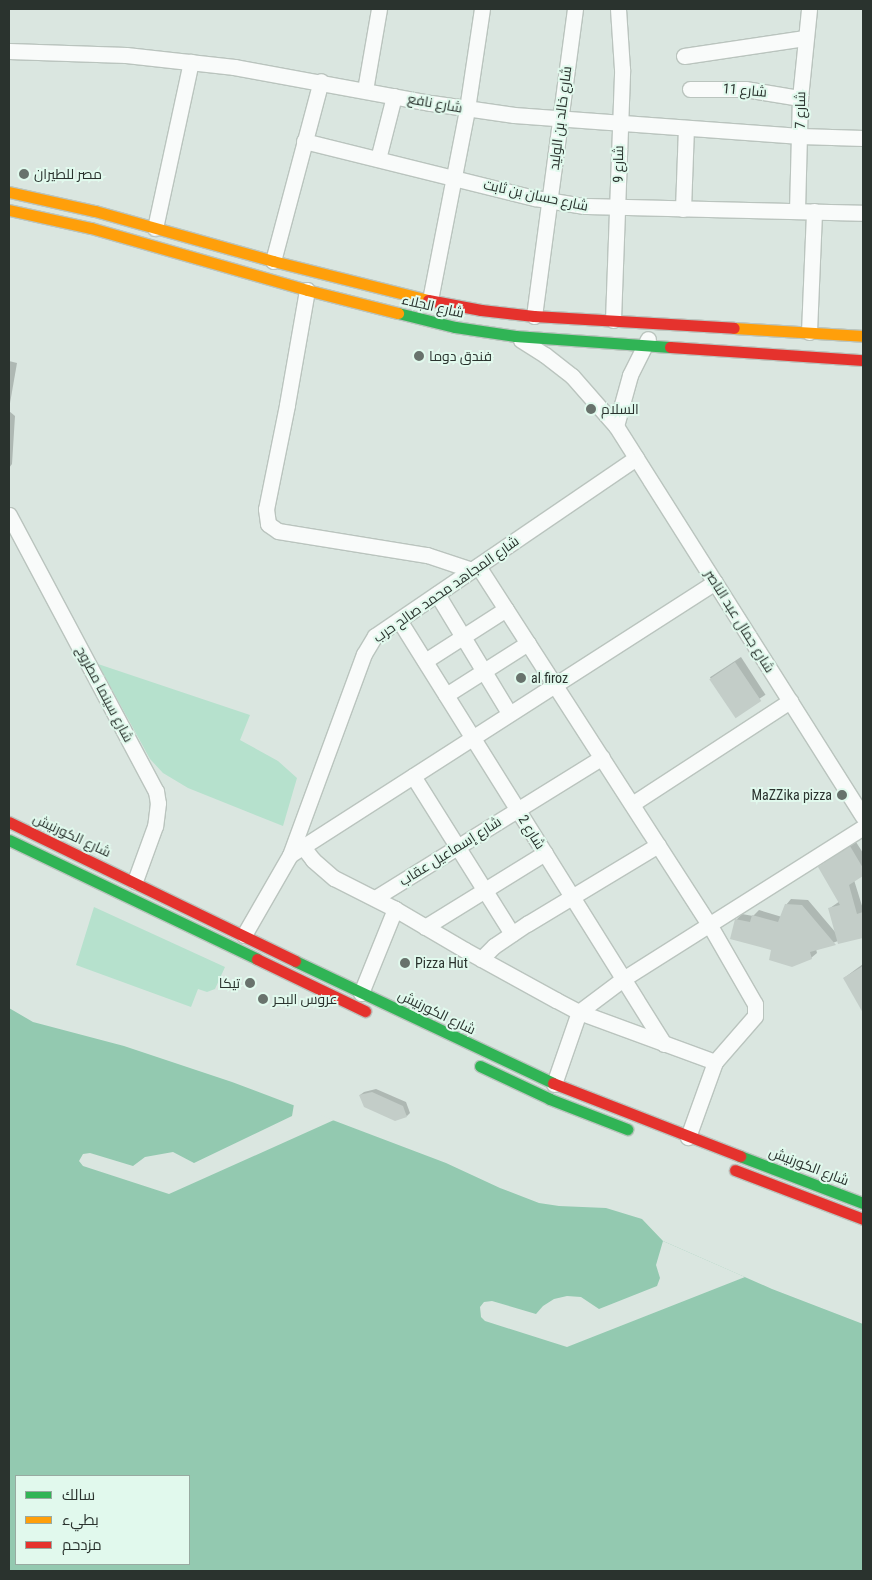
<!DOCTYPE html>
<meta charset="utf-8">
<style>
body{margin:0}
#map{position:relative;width:872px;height:1580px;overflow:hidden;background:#dae6e0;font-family:"Roboto Condensed",Cairo,sans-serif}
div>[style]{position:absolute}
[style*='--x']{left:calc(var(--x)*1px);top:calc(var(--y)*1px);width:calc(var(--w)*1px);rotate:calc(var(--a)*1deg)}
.green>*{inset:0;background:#b6e1cd}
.water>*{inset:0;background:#93c9b0}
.pier>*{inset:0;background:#dae6e0}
.shadow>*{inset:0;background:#0003;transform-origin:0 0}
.building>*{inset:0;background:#c3cdc8;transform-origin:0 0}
.roads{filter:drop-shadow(1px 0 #bac4be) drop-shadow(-1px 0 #bac4be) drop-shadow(0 1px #bac4be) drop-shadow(0 -1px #bac4be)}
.street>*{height:15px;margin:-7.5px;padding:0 7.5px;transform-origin:7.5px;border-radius:7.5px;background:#f9fbfa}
.fast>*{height:11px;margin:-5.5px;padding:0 5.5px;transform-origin:5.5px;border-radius:5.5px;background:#30b455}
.slow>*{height:11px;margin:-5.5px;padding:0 5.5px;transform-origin:5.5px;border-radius:5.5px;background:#ff9f0a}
.jam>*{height:11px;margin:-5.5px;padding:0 5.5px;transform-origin:5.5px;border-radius:5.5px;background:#e5322d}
.dots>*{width:14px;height:14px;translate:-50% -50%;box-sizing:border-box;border:2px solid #e1f9ed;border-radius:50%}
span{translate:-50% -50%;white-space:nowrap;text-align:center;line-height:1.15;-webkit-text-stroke:4px #e1f9ed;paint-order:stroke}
.street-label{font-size:14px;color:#2a332e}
.poi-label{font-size:14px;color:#2a332e}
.left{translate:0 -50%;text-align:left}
.right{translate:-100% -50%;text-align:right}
.frame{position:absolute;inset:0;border:10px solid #2a332e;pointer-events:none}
.legend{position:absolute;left:15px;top:1475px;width:175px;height:90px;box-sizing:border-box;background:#e1f9ed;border:1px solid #98aaa1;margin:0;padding:6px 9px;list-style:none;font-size:15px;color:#2a332e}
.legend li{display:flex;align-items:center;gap:10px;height:25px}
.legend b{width:25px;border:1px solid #98aaa1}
</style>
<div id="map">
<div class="green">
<div style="clip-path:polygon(98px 664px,250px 715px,240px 740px,278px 761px,297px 778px,283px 826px,188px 788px,163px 773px,150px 759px)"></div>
<div style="clip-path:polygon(94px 907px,225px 967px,215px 989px,207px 992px,198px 989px,191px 1007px,76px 965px)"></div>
</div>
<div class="water">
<div style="clip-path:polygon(evenodd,9px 1008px,33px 1022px,124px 1046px,232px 1082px,446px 1163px,500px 1188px,539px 1203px,559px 1206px,606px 1208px,642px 1219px,663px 1241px,772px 1289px,863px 1324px,863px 1571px,9px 1571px,9px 1008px,16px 1476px,189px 1476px,189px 1564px,16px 1564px,16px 1476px)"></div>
</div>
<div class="pier">
<div style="clip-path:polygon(294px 1104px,334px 1120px,169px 1194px,83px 1166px,79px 1161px,83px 1154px,90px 1153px,133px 1166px,145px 1157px,173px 1152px,194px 1163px,292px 1116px)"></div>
<div style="clip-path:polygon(663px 1241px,745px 1277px,567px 1347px,485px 1321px,481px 1317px,480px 1307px,484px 1302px,492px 1301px,536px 1314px,543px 1306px,554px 1299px,567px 1296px,581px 1297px,599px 1309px,657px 1286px,660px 1278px,656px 1265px)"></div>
</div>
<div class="shadow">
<div style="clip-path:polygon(9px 361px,17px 363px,9px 409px)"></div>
<div style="clip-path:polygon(9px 411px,15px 416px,12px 464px,9px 468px)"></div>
<div style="left:741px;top:657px;width:45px;height:37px;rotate:57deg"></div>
<div style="clip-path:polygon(856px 842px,863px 853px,863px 875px,854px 880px,863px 909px,863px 936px,839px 943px,838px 941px,816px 949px,817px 953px,811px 958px,772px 949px,736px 920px,742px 914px,753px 916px,759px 910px,782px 917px,786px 905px,791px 899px,808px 900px,836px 933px,830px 908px,840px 901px,819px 867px)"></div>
<div style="clip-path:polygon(863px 964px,863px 1007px,862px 1008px,844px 978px)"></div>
<div style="clip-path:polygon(376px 1089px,406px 1102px,410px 1113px,407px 1116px,360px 1095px,364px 1092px)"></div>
</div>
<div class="building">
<div style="left:735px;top:662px;width:47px;height:31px;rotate:56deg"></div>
<div style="clip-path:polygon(850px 846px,863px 868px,863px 876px,849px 885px,857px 914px,863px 912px,863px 938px,838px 944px,828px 908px,840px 905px,818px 867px)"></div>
<div style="clip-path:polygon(785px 904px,802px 905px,836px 945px,810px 952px,812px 959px,792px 967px,769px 960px,771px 950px,730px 939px,735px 919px,750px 922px,752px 915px,778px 922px)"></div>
<div style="clip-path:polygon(863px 966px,863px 1013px,843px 978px)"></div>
<div style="clip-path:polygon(372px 1092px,403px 1106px,407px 1117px,395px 1121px,364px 1107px,359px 1095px)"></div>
</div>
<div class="roads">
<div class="street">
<div style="--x:9;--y:51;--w:117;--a:2"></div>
<div style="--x:126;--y:55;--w:109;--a:6.3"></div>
<div style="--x:234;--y:67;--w:200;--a:10.4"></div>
<div style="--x:431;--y:103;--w:84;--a:8.2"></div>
<div style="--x:514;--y:115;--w:287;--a:4.2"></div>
<div style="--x:800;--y:136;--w:63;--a:1.8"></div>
<div style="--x:684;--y:56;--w:122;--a:-8.5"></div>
<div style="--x:690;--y:89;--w:55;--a:0"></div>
<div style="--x:745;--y:89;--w:56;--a:9.3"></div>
<div style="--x:365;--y:90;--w:82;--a:-80.2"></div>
<div style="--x:304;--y:141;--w:238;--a:13.9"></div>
<div style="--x:535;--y:198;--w:50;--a:9.3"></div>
<div style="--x:584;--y:206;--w:279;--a:1.4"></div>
<div style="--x:378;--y:159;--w:65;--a:-75.7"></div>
<div style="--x:683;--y:209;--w:81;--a:-87.9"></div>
<div style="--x:797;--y:211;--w:113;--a:-88.5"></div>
<div style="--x:800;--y:98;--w:89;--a:-84.2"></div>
<div style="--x:155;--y:228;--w:170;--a:-77.8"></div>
<div style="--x:273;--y:261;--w:186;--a:-75.1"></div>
<div style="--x:307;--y:290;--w:117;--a:99.9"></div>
<div style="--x:287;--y:405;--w:106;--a:101.4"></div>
<div style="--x:266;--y:509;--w:15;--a:82"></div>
<div style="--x:268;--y:524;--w:12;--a:35"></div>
<div style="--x:278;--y:531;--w:151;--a:9.2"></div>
<div style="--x:427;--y:555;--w:47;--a:18.4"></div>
<div style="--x:430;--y:300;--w:195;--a:-79"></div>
<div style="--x:467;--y:109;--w:101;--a:-81.5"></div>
<div style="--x:534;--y:316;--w:310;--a:-82.4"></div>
<div style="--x:613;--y:320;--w:251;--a:-87.9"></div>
<div style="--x:622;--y:69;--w:60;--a:-93.8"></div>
<div style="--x:809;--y:332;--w:121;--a:-87.6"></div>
<div style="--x:521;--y:340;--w:28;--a:32"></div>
<div style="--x:545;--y:355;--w:34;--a:38"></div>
<div style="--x:572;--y:376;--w:67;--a:48.7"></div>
<div style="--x:616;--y:426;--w:462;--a:57.7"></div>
<div style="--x:616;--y:426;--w:53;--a:-74.6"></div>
<div style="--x:630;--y:375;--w:40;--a:-63.4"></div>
<div style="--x:9;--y:515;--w:313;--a:62"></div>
<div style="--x:156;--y:791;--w:12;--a:81"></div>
<div style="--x:158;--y:803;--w:23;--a:97"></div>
<div style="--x:155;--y:826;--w:59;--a:110"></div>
<div style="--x:478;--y:566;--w:426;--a:57.2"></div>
<div style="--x:709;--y:924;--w:92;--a:60.1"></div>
<div style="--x:755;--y:1004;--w:12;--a:90"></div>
<div style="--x:755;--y:1016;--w:61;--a:131"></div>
<div style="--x:715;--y:1062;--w:80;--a:109.8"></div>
<div style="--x:437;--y:594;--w:139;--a:58.8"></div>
<div style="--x:399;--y:620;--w:500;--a:57.99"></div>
<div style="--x:425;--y:661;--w:96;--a:-32.7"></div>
<div style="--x:446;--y:695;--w:97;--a:-32.4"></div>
<div style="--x:413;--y:776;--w:186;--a:57.9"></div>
<div style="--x:632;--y:804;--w:189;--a:-33.1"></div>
<div style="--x:303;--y:847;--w:16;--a:52"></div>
<div style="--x:313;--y:860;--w:28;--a:41"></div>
<div style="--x:334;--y:878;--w:68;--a:26.9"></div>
<div style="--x:395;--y:909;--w:81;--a:30.4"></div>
<div style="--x:465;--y:950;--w:104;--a:28.8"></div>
<div style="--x:556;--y:1000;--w:26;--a:28"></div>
<div style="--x:579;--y:1012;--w:145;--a:20.2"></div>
<div style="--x:290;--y:855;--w:505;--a:-32.71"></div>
<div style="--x:375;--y:898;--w:267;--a:-31.8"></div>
<div style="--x:425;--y:927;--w:141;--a:-31.7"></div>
<div style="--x:244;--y:935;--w:92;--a:-60.1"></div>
<div style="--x:290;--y:855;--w:214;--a:-69.8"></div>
<div style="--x:364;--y:654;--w:21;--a:-59"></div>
<div style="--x:375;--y:636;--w:316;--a:-34.3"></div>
<div style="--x:481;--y:959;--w:18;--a:-45"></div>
<div style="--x:494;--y:946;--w:40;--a:-34"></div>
<div style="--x:527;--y:924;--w:153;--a:-31.1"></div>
<div style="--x:361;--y:993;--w:91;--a:-68"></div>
<div style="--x:554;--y:1084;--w:76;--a:-70.9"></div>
<div style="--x:579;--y:1012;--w:55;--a:-36.9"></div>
<div style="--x:623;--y:979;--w:284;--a:-32.3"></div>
</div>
<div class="fast">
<div style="--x:398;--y:313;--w:59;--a:13.8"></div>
<div style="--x:455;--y:327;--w:61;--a:8.5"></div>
<div style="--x:515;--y:336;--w:155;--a:4.1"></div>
<div style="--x:9;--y:840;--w:275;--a:25.6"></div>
<div style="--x:295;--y:961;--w:285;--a:25.3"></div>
<div style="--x:480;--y:1066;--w:77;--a:25.2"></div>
<div style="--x:550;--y:1099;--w:83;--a:21.3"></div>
<div style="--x:740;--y:1156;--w:132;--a:20.9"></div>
</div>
<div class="slow">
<div style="--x:9;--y:192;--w:88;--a:12.5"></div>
<div style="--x:95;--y:211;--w:185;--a:15.7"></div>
<div style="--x:273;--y:261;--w:160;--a:14.1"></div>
<div style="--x:9;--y:210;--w:84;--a:12.4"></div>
<div style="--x:91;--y:228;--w:225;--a:16"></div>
<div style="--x:307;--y:290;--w:94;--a:14.2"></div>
<div style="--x:734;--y:328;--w:129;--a:3.5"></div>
</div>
<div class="jam">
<div style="--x:428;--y:300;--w:54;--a:10.7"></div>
<div style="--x:481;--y:310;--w:53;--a:6.5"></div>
<div style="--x:534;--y:316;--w:200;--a:3.4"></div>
<div style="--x:670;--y:347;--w:193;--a:3.9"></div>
<div style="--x:9;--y:822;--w:318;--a:25.9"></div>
<div style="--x:257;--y:959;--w:120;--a:25.7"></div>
<div style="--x:553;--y:1083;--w:201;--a:21.3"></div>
<div style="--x:735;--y:1170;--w:137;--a:20.9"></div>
</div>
</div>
<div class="dots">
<div style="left:24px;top:174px;background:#68726c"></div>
<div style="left:419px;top:356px;background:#68726c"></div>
<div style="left:591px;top:409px;background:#68726c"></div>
<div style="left:521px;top:678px;background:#68726c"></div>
<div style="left:842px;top:795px;background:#68726c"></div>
<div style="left:405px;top:963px;background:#68726c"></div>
<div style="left:250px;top:983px;background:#68726c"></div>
<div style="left:263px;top:999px;background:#68726c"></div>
</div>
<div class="street-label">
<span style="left:745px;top:90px;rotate:5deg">شارع 11</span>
<span style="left:435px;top:103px;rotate:10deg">شارع نافع</span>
<span style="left:800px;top:110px;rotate:-89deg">شارع 7</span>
<span style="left:560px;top:118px;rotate:-83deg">شارع خالد بن الوليد</span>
<span style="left:618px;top:164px;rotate:-89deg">شارع 9</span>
<span style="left:536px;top:195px;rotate:12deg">شارع حسان بن ثابت</span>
<span style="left:433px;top:306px;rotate:13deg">شارع الجلاء</span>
<span style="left:446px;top:589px;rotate:-35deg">شارع المجاهد محمد صالح حرب</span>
<span style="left:740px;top:621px;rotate:58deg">شارع جمال عبد الناصر</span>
<span style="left:105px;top:694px;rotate:62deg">شارع سينما مطروح</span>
<span style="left:532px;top:832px;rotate:58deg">شارع 2</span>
<span style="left:72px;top:835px;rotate:25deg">شارع الكورنيش</span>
<span style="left:450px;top:851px;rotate:-32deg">شارع إسماعيل عقاب</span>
<span style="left:437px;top:1012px;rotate:26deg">شارع الكورنيش</span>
<span style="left:809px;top:1166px;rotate:21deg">شارع الكورنيش</span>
</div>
<div class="poi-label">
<span class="left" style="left:34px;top:174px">مصر للطيران</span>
<span class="left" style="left:429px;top:356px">فندق دوما</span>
<span class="left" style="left:601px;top:409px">السلام</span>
<span class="left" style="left:531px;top:678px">al firoz</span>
<span class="right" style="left:832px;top:795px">MaZZika pizza</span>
<span class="left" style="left:415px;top:963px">Pizza Hut</span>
<span class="right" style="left:240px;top:983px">تيكا</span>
<span class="left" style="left:273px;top:999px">عروس البحر</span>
</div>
<div class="frame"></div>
<ul class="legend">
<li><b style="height:6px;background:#30b455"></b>سالك</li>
<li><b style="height:6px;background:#ff9f0a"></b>بطيء</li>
<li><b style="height:6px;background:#e5322d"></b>مزدحم</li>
</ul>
</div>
